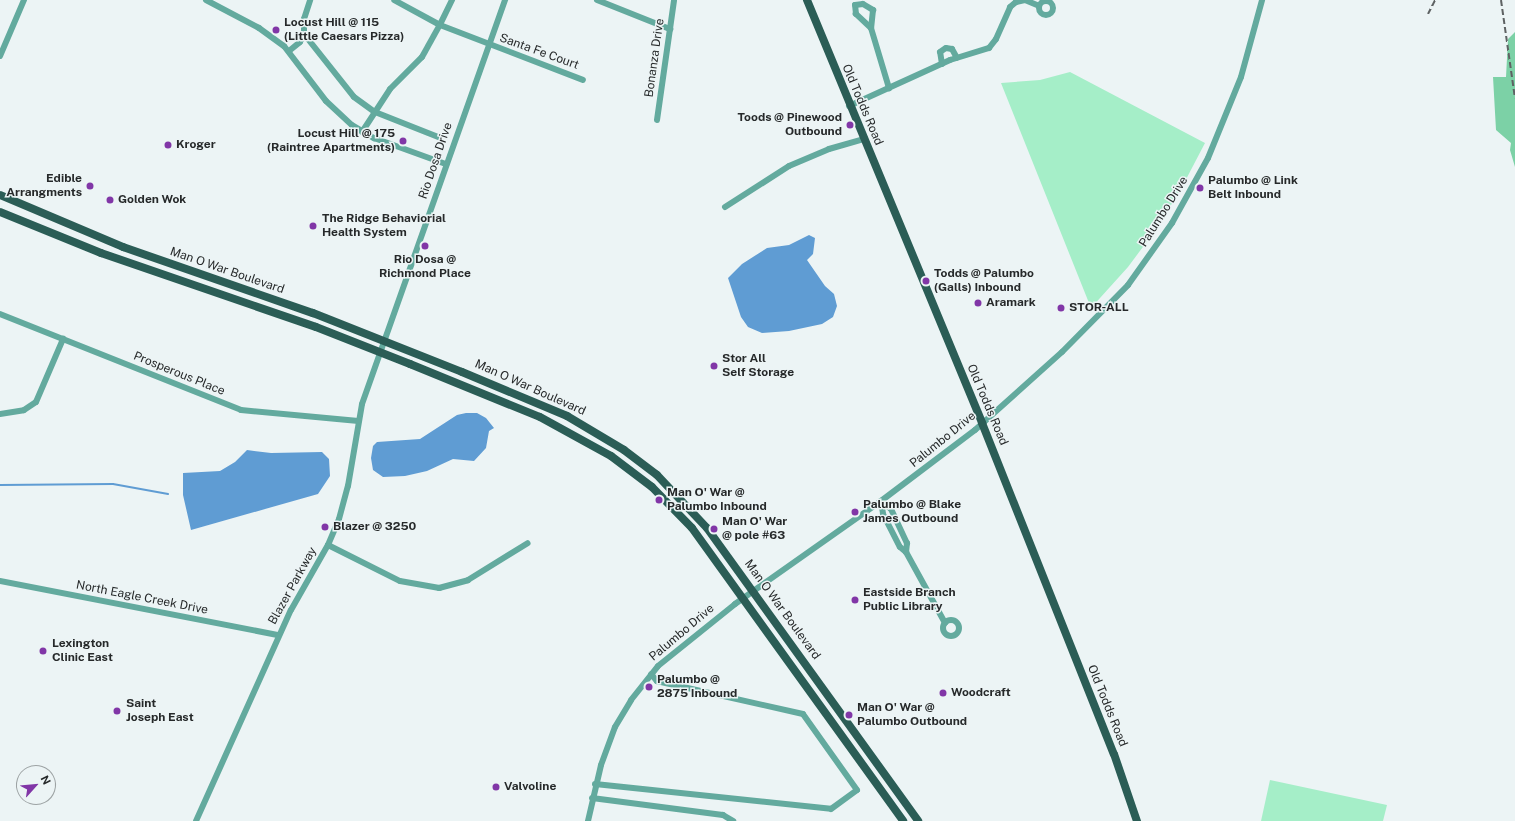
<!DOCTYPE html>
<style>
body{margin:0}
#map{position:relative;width:1515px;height:821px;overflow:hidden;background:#ecf4f5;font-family:"Public Sans",sans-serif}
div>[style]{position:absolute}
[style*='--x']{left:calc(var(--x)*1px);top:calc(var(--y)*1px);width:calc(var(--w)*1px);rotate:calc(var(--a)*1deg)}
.green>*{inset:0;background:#a5eec8}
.forest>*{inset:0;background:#7cd1a6}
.water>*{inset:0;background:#5f9cd3}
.stream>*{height:2px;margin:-1px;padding:0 1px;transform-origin:1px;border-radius:1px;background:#5f9cd3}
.minor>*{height:6px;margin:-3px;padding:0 3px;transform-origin:3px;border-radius:3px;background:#63aa9e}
.minor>.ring{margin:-3px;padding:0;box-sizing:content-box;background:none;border:6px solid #63aa9e;border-radius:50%}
.major>*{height:8px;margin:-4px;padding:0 4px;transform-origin:4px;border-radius:4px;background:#2b5d56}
.rail>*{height:2px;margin-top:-1px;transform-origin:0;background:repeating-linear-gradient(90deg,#5e6263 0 6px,transparent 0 9px)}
.dots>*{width:11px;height:11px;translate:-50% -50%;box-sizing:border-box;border:2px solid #ecf4f5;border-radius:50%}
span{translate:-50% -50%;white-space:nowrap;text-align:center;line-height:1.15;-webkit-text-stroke:3px #ecf4f5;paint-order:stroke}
.poi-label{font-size:12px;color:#26292a;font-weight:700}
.left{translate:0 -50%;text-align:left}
.right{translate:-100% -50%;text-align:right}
.street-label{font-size:12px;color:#26292a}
.north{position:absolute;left:16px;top:765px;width:40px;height:40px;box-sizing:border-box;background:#ecf4f5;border:1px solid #9da3a4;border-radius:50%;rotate:63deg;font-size:11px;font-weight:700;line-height:16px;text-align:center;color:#26292a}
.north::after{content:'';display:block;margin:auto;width:14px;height:18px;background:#8136a7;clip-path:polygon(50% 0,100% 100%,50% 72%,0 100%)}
</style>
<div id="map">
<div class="green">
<div style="clip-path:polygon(1070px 72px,1205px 143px,1182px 187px,1157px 228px,1128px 267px,1091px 308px,1001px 83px,1040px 80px)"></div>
<div style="clip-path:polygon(1270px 780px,1387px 805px,1383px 821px,1261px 821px)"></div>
</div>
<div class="forest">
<div style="clip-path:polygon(1515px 32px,1515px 167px,1510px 150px,1511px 143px,1496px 130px,1493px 77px,1506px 77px,1508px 39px)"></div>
</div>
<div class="water">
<div style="clip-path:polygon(809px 235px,815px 238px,813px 254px,807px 260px,825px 286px,834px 294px,837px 306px,833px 317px,822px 324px,789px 331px,762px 333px,748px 327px,741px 317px,728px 278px,742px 264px,767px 248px,789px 245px)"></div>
<div style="clip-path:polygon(466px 413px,477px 413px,486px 418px,494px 428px,489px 431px,486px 448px,474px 461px,453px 459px,427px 471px,405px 476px,383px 477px,373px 470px,371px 458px,373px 446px,377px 442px,420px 439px,457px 415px)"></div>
<div style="clip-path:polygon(247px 450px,271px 453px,322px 452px,329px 459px,330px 476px,318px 494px,191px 530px,183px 495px,183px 473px,220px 471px,235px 462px)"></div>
</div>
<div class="stream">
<div style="--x:0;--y:485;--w:113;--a:-0.5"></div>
<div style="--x:113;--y:484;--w:56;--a:10.3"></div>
</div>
<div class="minor">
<div style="--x:206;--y:0;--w:60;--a:27.8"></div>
<div style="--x:259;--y:28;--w:31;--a:36"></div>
<div style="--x:284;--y:46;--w:69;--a:52.6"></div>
<div style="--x:326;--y:101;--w:35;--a:43"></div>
<div style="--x:352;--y:125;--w:26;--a:31"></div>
<div style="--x:374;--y:138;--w:77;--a:19.9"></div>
<div style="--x:452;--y:0;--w:28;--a:116"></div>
<div style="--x:440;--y:25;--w:153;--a:21"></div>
<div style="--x:597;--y:0;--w:79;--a:21.7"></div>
<div class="ring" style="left:1039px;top:1px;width:8px;height:8px"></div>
<div style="--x:871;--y:28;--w:21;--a:-137"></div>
<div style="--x:856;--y:14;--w:9;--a:-96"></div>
<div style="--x:855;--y:5;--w:8;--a:-7"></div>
<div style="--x:863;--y:4;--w:12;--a:31"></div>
<div style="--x:873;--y:10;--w:18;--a:96"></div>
<div style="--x:871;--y:28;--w:63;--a:73.3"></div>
<div style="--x:304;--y:34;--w:80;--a:51.6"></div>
<div style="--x:354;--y:97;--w:26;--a:36"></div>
<div style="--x:375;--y:112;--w:68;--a:21.6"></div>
<div style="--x:289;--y:51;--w:14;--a:-39"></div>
<div style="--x:300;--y:42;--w:9;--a:-63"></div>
<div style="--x:304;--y:34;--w:15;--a:-90"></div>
<div style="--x:304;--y:19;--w:20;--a:-72"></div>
<div style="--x:0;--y:56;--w:61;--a:-66.8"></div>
<div style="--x:942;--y:64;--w:12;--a:-99"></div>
<div style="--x:940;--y:52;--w:7;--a:-34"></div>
<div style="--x:946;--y:48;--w:6;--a:9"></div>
<div style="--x:952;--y:49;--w:10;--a:61"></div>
<div style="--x:849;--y:106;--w:111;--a:-24.5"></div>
<div style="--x:950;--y:60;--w:41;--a:-17.1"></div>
<div style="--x:989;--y:48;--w:11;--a:-52"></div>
<div style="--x:996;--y:39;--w:35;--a:-66"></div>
<div style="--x:1010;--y:7;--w:8;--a:-40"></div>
<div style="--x:1016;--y:2;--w:9;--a:-13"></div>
<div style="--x:1025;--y:0;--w:15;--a:23"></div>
<div style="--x:657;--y:120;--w:121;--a:-81.9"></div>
<div style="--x:362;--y:132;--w:51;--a:-56.9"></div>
<div style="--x:390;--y:89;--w:45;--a:-45"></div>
<div style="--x:422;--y:57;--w:37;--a:-61"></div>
<div style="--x:440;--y:25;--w:52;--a:-151.5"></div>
<div style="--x:725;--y:207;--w:76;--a:-32.6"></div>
<div style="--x:789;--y:166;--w:43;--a:-23"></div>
<div style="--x:829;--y:149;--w:35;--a:-16"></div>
<div style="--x:0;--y:314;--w:259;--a:21.7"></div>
<div style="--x:241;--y:410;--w:118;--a:5.4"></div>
<div style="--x:0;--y:414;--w:24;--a:-9"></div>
<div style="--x:24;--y:410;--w:14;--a:-34"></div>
<div style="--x:36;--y:402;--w:69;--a:-66.8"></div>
<div style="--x:881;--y:501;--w:13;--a:81"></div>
<div style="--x:883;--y:514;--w:37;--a:63"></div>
<div style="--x:900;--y:547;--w:8;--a:40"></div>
<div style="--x:906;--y:552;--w:81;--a:61.2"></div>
<div style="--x:881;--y:501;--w:13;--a:39"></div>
<div style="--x:891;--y:509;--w:38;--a:65"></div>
<div style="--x:907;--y:543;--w:9;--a:96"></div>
<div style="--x:328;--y:545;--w:80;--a:26.6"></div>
<div style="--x:400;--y:581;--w:40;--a:10"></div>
<div style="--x:439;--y:588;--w:30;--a:-15"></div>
<div style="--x:468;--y:580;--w:70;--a:-31.7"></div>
<div style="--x:0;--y:581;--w:284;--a:11"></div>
<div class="ring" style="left:943px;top:620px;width:10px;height:10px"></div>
<div style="--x:595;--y:784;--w:237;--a:6"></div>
<div style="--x:831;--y:809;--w:32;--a:-36"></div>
<div style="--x:857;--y:790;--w:93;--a:-125.4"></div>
<div style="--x:803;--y:714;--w:150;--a:-167.3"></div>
<div style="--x:657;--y:681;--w:9;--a:-131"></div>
<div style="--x:592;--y:798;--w:132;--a:7.4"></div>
<div style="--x:723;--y:815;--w:12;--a:31"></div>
<div style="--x:196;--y:821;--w:231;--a:-65.8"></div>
<div style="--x:291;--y:610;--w:75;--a:-60.4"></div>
<div style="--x:328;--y:545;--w:28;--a:-67"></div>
<div style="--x:339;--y:519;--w:34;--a:-75"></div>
<div style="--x:348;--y:486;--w:83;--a:-80.3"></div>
<div style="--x:362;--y:404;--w:429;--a:-70.5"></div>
<div style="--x:588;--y:821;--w:57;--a:-76.9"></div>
<div style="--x:601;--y:765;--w:40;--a:-69.8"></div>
<div style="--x:615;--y:727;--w:31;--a:-59"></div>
<div style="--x:631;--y:700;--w:43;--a:-51.5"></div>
<div style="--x:658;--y:666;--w:99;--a:-38.8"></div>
<div style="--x:735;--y:604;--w:179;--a:-35.2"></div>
<div style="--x:881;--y:501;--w:118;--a:-37.1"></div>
<div style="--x:975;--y:430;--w:117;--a:-41.9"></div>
<div style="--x:1062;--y:352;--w:94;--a:-45.4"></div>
<div style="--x:1128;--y:285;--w:76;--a:-54.6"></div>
<div style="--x:1172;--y:223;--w:74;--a:-61"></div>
<div style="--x:1208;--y:158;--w:87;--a:-67.8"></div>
<div style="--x:1241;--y:77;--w:80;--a:-74.7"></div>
</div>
<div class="major">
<div style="--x:807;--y:0;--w:458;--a:67.5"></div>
<div style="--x:982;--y:423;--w:356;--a:68.3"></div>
<div style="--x:1114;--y:754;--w:71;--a:71.1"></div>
<div style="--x:0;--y:195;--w:134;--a:22.9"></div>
<div style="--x:123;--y:247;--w:201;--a:19.2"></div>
<div style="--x:313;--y:313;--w:160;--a:21.6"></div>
<div style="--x:462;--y:372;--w:114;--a:22.7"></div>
<div style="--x:567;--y:416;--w:66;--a:30.8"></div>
<div style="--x:624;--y:450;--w:41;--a:37.1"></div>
<div style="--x:657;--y:475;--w:73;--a:46.7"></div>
<div style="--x:707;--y:528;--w:361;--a:54.2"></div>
<div style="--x:0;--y:212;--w:109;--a:22.1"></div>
<div style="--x:101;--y:253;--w:227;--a:19"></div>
<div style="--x:316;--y:327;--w:101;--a:21.5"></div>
<div style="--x:410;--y:364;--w:140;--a:22.2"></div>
<div style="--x:540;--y:417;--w:81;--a:28.8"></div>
<div style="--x:611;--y:456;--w:51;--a:37.1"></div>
<div style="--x:652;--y:487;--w:57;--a:45.7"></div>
<div style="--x:692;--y:528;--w:361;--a:54.2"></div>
</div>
<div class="rail">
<div style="--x:1501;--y:0;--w:99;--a:81.9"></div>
<div style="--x:1428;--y:14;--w:16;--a:-63"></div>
</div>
<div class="dots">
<div style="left:276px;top:30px;background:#8136a7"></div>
<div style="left:850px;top:125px;background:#8136a7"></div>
<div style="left:403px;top:141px;background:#8136a7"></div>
<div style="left:168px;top:145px;background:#8136a7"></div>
<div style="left:90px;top:186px;background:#8136a7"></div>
<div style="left:1200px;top:188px;background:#8136a7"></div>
<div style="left:110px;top:200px;background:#8136a7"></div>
<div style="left:313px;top:226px;background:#8136a7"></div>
<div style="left:425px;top:246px;background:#8136a7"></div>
<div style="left:926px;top:281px;background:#8136a7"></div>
<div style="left:978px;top:303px;background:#8136a7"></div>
<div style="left:1061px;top:308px;background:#8136a7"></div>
<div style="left:714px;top:366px;background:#8136a7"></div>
<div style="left:659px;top:500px;background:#8136a7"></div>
<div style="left:855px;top:512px;background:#8136a7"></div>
<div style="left:325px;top:527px;background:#8136a7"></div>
<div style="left:714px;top:529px;background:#8136a7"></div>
<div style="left:855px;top:600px;background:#8136a7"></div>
<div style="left:43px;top:651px;background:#8136a7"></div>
<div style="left:649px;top:687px;background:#8136a7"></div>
<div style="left:943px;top:693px;background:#8136a7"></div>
<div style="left:117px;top:711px;background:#8136a7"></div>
<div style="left:849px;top:715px;background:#8136a7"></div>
<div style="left:496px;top:787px;background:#8136a7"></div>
</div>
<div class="poi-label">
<span class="left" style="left:284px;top:30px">Locust Hill @ 115<br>(Little Caesars Pizza)</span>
<span class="right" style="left:842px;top:125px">Toods @ Pinewood<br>Outbound</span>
<span class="right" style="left:395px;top:141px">Locust Hill @ 175<br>(Raintree Apartments)</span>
<span class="left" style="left:176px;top:145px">Kroger</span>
<span class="right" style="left:82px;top:186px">Edible<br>Arrangments</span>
<span class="left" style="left:1208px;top:188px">Palumbo @ Link<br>Belt Inbound</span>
<span class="left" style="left:118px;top:200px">Golden Wok</span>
<span class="left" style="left:322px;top:226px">The Ridge Behaviorial<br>Health System</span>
<span style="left:425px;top:267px">Rio Dosa @<br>Richmond Place</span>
<span class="left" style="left:934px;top:281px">Todds @ Palumbo<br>(Galls) Inbound</span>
<span class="left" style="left:986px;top:303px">Aramark</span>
<span class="left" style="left:1069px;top:308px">STOR-ALL</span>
<span class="left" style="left:722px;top:366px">Stor All<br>Self Storage</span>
<span class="left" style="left:667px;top:500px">Man O' War @<br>Palumbo Inbound</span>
<span class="left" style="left:863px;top:512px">Palumbo @ Blake<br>James Outbound</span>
<span class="left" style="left:722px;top:529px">Man O' War<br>@ pole #63</span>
<span class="left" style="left:333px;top:527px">Blazer @ 3250</span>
<span class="left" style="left:863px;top:600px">Eastside Branch<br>Public Library</span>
<span class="left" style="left:52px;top:651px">Lexington<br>Clinic East</span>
<span class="left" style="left:657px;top:687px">Palumbo @<br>2875 Inbound</span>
<span class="left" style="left:951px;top:693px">Woodcraft</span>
<span class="left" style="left:126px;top:711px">Saint<br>Joseph East</span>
<span class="left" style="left:857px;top:715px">Man O' War @<br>Palumbo Outbound</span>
<span class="left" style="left:504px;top:787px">Valvoline</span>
</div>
<div class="street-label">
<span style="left:539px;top:52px;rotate:20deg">Santa Fe Court</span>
<span style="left:655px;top:58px;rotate:-82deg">Bonanza Drive</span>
<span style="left:862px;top:105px;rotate:67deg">Old Todds Road</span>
<span style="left:436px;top:161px;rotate:-71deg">Rio Dosa Drive</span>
<span style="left:1164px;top:212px;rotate:-58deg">Palumbo Drive</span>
<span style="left:227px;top:271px;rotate:19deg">Man O War Boulevard</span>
<span style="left:179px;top:374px;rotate:22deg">Prosperous Place</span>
<span style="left:530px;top:388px;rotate:24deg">Man O War Boulevard</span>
<span style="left:987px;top:405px;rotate:67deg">Old Todds Road</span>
<span style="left:943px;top:440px;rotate:-39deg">Palumbo Drive</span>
<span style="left:293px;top:586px;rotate:-61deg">Blazer Parkway</span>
<span style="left:142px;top:598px;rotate:11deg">North Eagle Creek Drive</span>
<span style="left:782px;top:610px;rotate:54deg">Man O War Boulevard</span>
<span style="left:682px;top:633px;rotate:-40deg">Palumbo Drive</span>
<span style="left:1107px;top:706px;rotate:68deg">Old Todds Road</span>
</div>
<div class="north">N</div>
</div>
